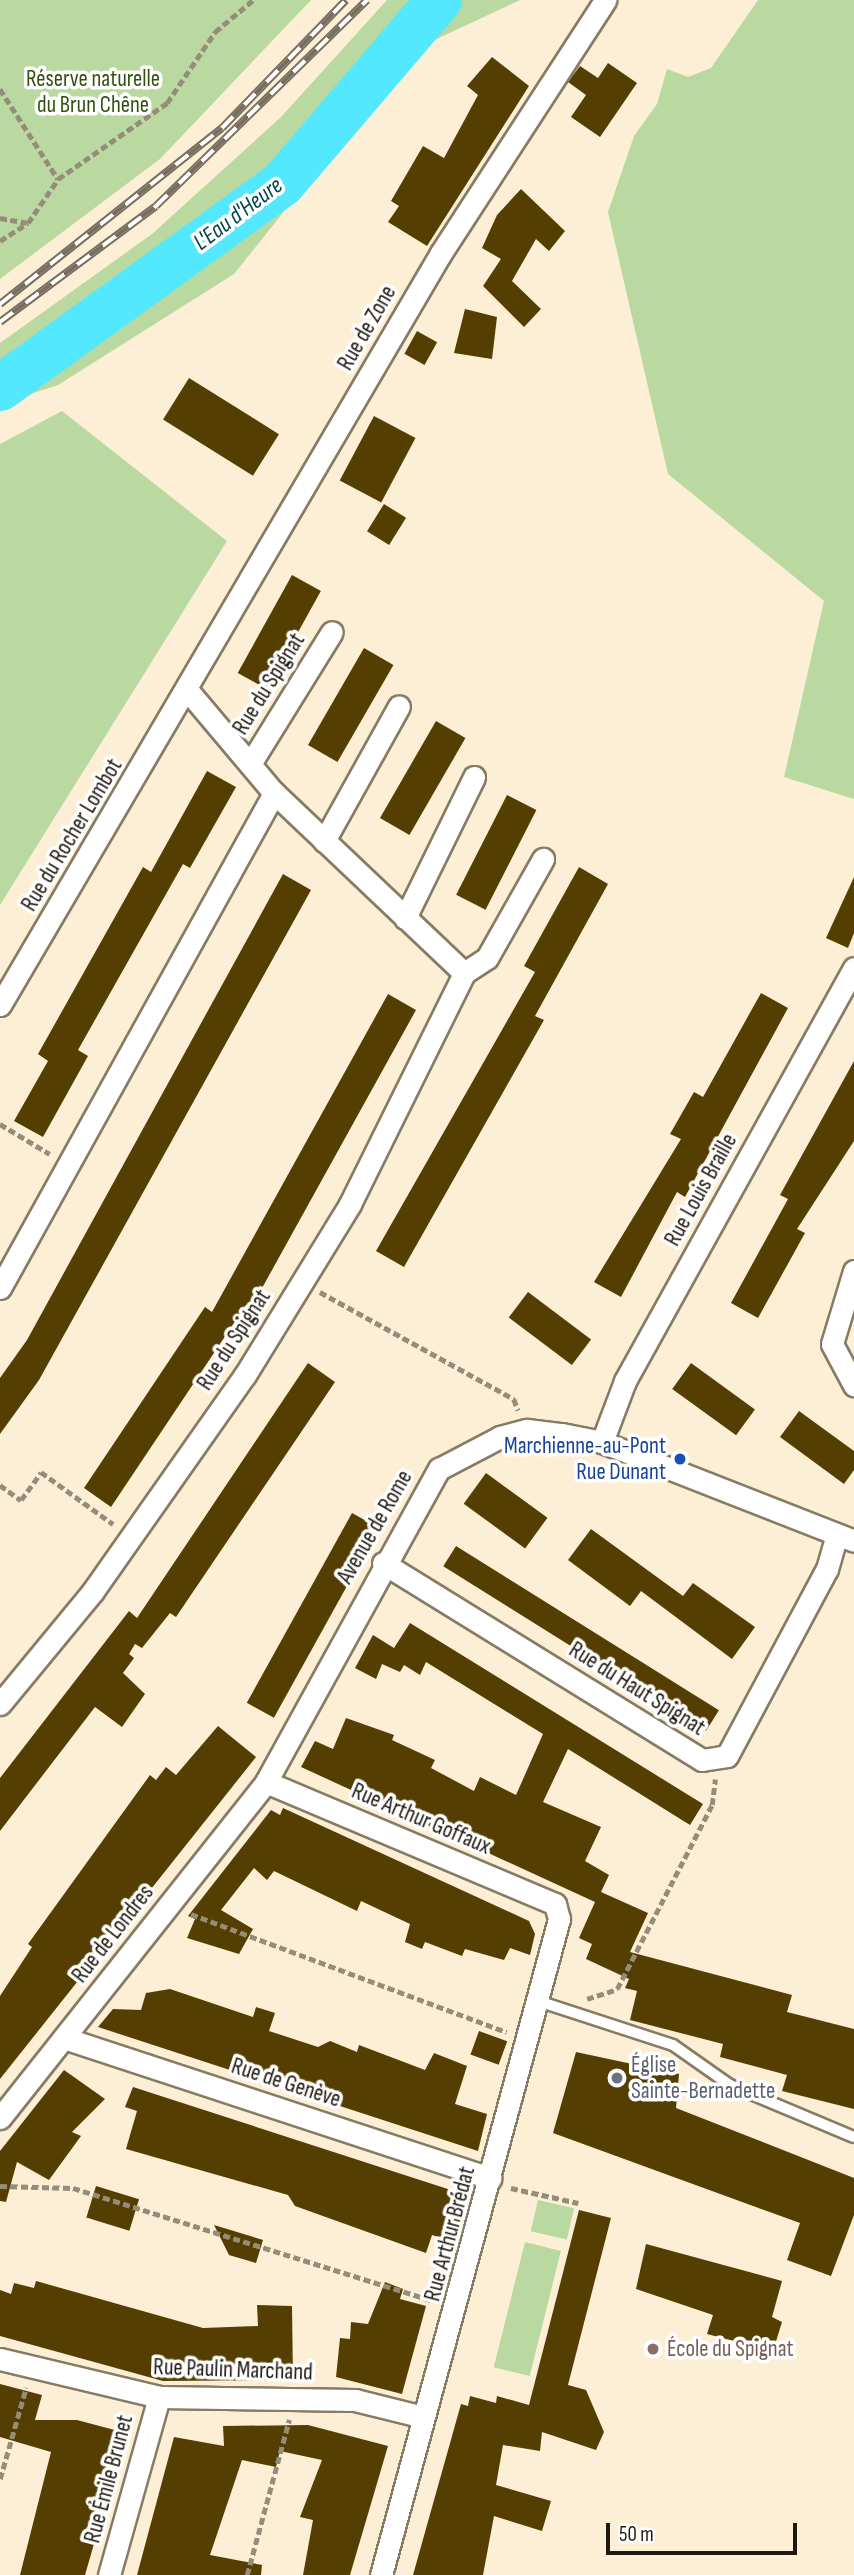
<!DOCTYPE html>
<meta charset="utf-8">
<style>
body{margin:0}
#map{position:relative;width:854px;height:2575px;overflow:hidden;background:#fcefd5;font-family:"Sofia Sans Condensed",sans-serif}
div>[style]{position:absolute}
[style*='--x']{left:calc(var(--x)*1px);top:calc(var(--y)*1px);width:calc(var(--w)*1px);rotate:calc(var(--a)*1deg)}
.green>*{inset:0;background:#bad9a0;transform-origin:0 0}
.river>*{height:46px;margin:-23px;padding:0 23px;transform-origin:23px;border-radius:23px;background:#53e8fe}
.building>*{inset:0;background:#553e02;transform-origin:0 0}
.path>*{height:4.5px;margin-top:-2.25px;transform-origin:0;background:repeating-linear-gradient(90deg,#958c7a 0 7px,transparent 0 10.5px)}
.roads{filter:drop-shadow(2px 0 #877b64) drop-shadow(-2px 0 #877b64) drop-shadow(0 2px #877b64) drop-shadow(0 -2px #877b64)}
.service>*{height:10px;margin:-5px;padding:0 5px;transform-origin:5px;border-radius:5px;background:#fff}
.minor>*{height:21px;margin:-10.5px;padding:0 10.5px;transform-origin:10.5px;border-radius:10.5px;background:#fff}
.rail>*{height:8px;margin-top:-4px;transform-origin:0;background:repeating-linear-gradient(90deg,#fff 0 16px,#776e5f 0 32px);box-sizing:border-box;border-block:2px solid #776e5f}
.dots>*{width:19px;height:19px;translate:-50% -50%;box-sizing:border-box;border:4px solid #fff;border-radius:50%}
span{translate:-50% -50%;white-space:nowrap;text-align:center;line-height:1.15;-webkit-text-stroke:7px #fff;paint-order:stroke}
.park-label{font-size:23px;color:#335012}
.street-label{font-size:23px;color:#1e1910}
.transit-label{font-size:23px;color:#164399}
.right{translate:-100% -50%;text-align:right}
.worship-label{font-size:23px;color:#5b616d}
.left{translate:0 -50%;text-align:left}
.education-label{font-size:23px;color:#785e54}
.water-label{font-size:24px;color:#00454e;font-style:italic}
.scale{position:absolute;left:606px;top:2523px;width:191px;height:32px;box-sizing:border-box;border:4px solid #1e1910;border-top:0;padding-left:9px;font-size:21px;line-height:24px;white-space:nowrap;color:#1e1910;-webkit-text-stroke:5px #fff;paint-order:stroke}
</style>
<div id="map">
<div class="green">
<div style="clip-path:polygon(0 0,311px 0,160px 159px,0 279px)"></div>
<div style="clip-path:polygon(387px 0,520px 0,413px 50px,234px 274px,58px 385px,0 404px,0 343px,152px 234px,281px 117px)"></div>
<div style="clip-path:polygon(758px 0,854px 0,854px 799px,784px 777px,824px 601px,668px 474px,608px 212px,634px 136px,657px 104px,667px 69px,688px 77px,711px 68px)"></div>
<div style="clip-path:polygon(62px 411px,227px 541px,0 905px,0 444px)"></div>
<div style="left:538px;top:2200px;width:37px;height:32px;rotate:13deg"></div>
<div style="left:525px;top:2242px;width:37px;height:129px;rotate:14deg"></div>
</div>
<div class="river">
<div style="--x:0;--y:388;--w:348;--a:-35.9"></div>
<div style="--x:282;--y:184;--w:242;--a:-49.5"></div>
</div>
<div class="building">
<div style="clip-path:polygon(492px 57px,529px 86px,427px 246px,388px 222px,399px 206px,391px 201px,423px 146px,444px 158px,478px 95px,467px 86px)"></div>
<div style="clip-path:polygon(608px 63px,637px 83px,600px 137px,571px 117px,586px 95px,568px 82px,580px 66px,598px 78px)"></div>
<div style="clip-path:polygon(521px 189px,565px 231px,549px 251px,536px 239px,512px 281px,541px 309px,524px 327px,483px 286px,501px 259px,482px 248px,497px 215px)"></div>
<div style="clip-path:polygon(465px 309px,497px 317px,492px 359px,454px 353px)"></div>
<div style="left:417px;top:331px;width:23px;height:26px;rotate:29deg"></div>
<div style="left:189px;top:378px;width:106px;height:49px;rotate:32deg"></div>
<div style="left:374px;top:416px;width:47px;height:73px;rotate:28deg"></div>
<div style="left:384px;top:504px;width:26px;height:32px;rotate:32deg"></div>
<div style="left:292px;top:575px;width:33px;height:112px;rotate:29deg"></div>
<div style="left:364px;top:648px;width:34px;height:112px;rotate:30deg"></div>
<div style="left:436px;top:721px;width:34px;height:112px;rotate:30deg"></div>
<div style="clip-path:polygon(207px 771px,236px 787px,190px 868px,183px 864px,78px 1050px,88px 1056px,43px 1137px,14px 1121px,48px 1061px,38px 1054px,143px 867px,151px 872px)"></div>
<div style="left:507px;top:795px;width:33px;height:112px;rotate:27deg"></div>
<div style="clip-path:polygon(579px 867px,608px 884px,535px 1016px,544px 1020px,404px 1267px,376px 1251px,535px 972px,524px 966px)"></div>
<div style="clip-path:polygon(283px 874px,311px 890px,39px 1380px,0 1434px,0 1378px,27px 1340px)"></div>
<div style="clip-path:polygon(854px 877px,854px 933px,848px 948px,826px 938px)"></div>
<div style="clip-path:polygon(761px 993px,788px 1008px,685px 1197px,677px 1192px,621px 1297px,594px 1282px,681px 1139px,670px 1134px,694px 1092px,703px 1097px)"></div>
<div style="clip-path:polygon(388px 994px,416px 1010px,251px 1308px,246px 1305px,111px 1507px,84px 1488px,205px 1307px,212px 1312px)"></div>
<div style="clip-path:polygon(854px 1061px,854px 1141px,797px 1229px,805px 1233px,758px 1318px,731px 1303px,788px 1199px,780px 1195px)"></div>
<div style="left:528px;top:1292px;width:79px;height:32px;rotate:37deg"></div>
<div style="clip-path:polygon(308px 1363px,335px 1382px,176px 1617px,170px 1613px,142px 1648px,135px 1644px,129px 1654px,134px 1658px,123px 1673px,145px 1694px,122px 1727px,95px 1707px,0 1831px,0 1778px,129px 1611px,137px 1618px)"></div>
<div style="left:691px;top:1363px;width:79px;height:32px;rotate:36deg"></div>
<div style="clip-path:polygon(799px 1411px,854px 1451px,854px 1470px,844px 1484px,780px 1437px)"></div>
<div style="left:486px;top:1473px;width:76px;height:38px;rotate:36deg"></div>
<div style="left:352px;top:1513px;width:31px;height:217px;rotate:29deg"></div>
<div style="clip-path:polygon(591px 1529px,683px 1596px,693px 1583px,755px 1627px,732px 1659px,641px 1591px,630px 1606px,568px 1560px)"></div>
<div style="left:456px;top:1546px;width:310px;height:24px;rotate:32deg"></div>
<div style="clip-path:polygon(410px 1623px,703px 1804px,690px 1825px,568px 1749px,543px 1802px,601px 1827px,585px 1861px,609px 1875px,601px 1892px,648px 1913px,630px 1952px,792px 1995px,787px 2012px,854px 2029px,854px 2109px,782px 2091px,787px 2075px,720px 2057px,723px 2044px,630px 2020px,637px 1991px,625px 1988px,629px 1979px,586px 1959px,592px 1944px,579px 1938px,595px 1902px,301px 1767px,315px 1741px,333px 1749px,346px 1718px,394px 1735px,392px 1740px,435px 1760px,431px 1768px,474px 1791px,480px 1777px,516px 1795px,543px 1734px,426px 1662px,420px 1675px,404px 1665px,400px 1672px,382px 1664px,376px 1679px,355px 1668px,373px 1635px,394px 1648px)"></div>
<div style="clip-path:polygon(218px 1726px,256px 1757px,0 2079px,0 1996px,32px 1947px,28px 1944px,150px 1775px,156px 1780px,166px 1767px,176px 1775px)"></div>
<div style="clip-path:polygon(283px 1808px,529px 1921px,535px 1934px,530px 1955px,510px 1948px,504px 1960px,465px 1949px,462px 1956px,425px 1942px,422px 1949px,405px 1942px,410px 1924px,361px 1901px,357px 1911px,274px 1871px,267px 1880px,254px 1868px,221px 1910px,253px 1929px,239px 1954px,187px 1938px,195px 1919px,188px 1916px,271px 1810px,280px 1815px)"></div>
<div style="clip-path:polygon(170px 1989px,253px 2017px,256px 2007px,275px 2013px,269px 2031px,318px 2047px,330px 2041px,357px 2052px,359px 2045px,425px 2070px,434px 2053px,467px 2066px,455px 2104px,487px 2114px,478px 2151px,98px 2027px,113px 2009px,141px 2010px,146px 1993px)"></div>
<div style="left:479px;top:2031px;width:30px;height:25px;rotate:20deg"></div>
<div style="clip-path:polygon(576px 2052px,679px 2074px,676px 2108px,854px 2178px,854px 2215px,831px 2276px,787px 2260px,800px 2223px,553px 2133px)"></div>
<div style="clip-path:polygon(64px 2070px,105px 2099px,72px 2132px,81px 2136px,49px 2180px,17px 2162px,6px 2202px,0 2201px,0 2151px)"></div>
<div style="clip-path:polygon(133px 2087px,457px 2192px,466px 2199px,454px 2242px,432px 2235px,426px 2253px,295px 2206px,288px 2195px,126px 2149px,137px 2111px,125px 2107px)"></div>
<div style="left:96px;top:2186px;width:45px;height:33px;rotate:17deg"></div>
<div style="clip-path:polygon(579px 2210px,611px 2218px,568px 2385px,586px 2390px,604px 2432px,596px 2450px,542px 2432px,540px 2451px,503px 2445px,496px 2485px,551px 2501px,542px 2531px,494px 2516px,483px 2575px,413px 2575px,461px 2404px,468px 2406px,470px 2396px,496px 2403px,497px 2396px,529px 2405px)"></div>
<div style="clip-path:polygon(214px 2225px,263px 2240px,256px 2263px,229px 2255px)"></div>
<div style="clip-path:polygon(646px 2244px,782px 2281px,772px 2317px,782px 2322px,773px 2351px,707px 2334px,713px 2315px,636px 2289px)"></div>
<div style="clip-path:polygon(36px 2281px,203px 2328px,258px 2326px,257px 2305px,292px 2306px,293px 2380px,163px 2381px,0 2336px,0 2290px,11px 2294px,14px 2283px,34px 2288px)"></div>
<div style="clip-path:polygon(385px 2282px,403px 2289px,400px 2299px,426px 2306px,402px 2394px,336px 2377px,340px 2338px,350px 2339px,351px 2322px,368px 2324px)"></div>
<div style="clip-path:polygon(0 2384px,42px 2395px,35px 2420px,77px 2420px,126px 2433px,85px 2575px,20px 2575px,51px 2452px,0 2437px)"></div>
<div style="clip-path:polygon(308px 2425px,388px 2446px,350px 2575px,303px 2575px,313px 2520px,300px 2517px,322px 2460px,280px 2451px,276px 2467px,242px 2460px,210px 2555px,262px 2565px,261px 2575px,137px 2575px,174px 2437px,224px 2446px,223px 2426px)"></div>
</div>
<div class="path">
<div style="--x:0;--y:89;--w:107;--a:57.2"></div>
<div style="--x:0;--y:218;--w:27;--a:10"></div>
<div style="--x:0;--y:241;--w:33;--a:-33"></div>
<div style="--x:28;--y:223;--w:53;--a:-55.7"></div>
<div style="--x:58;--y:179;--w:133;--a:-34.9"></div>
<div style="--x:167;--y:103;--w:86;--a:-55.9"></div>
<div style="--x:215;--y:32;--w:50;--a:-40.1"></div>
<div style="--x:0;--y:1124;--w:58;--a:31"></div>
<div style="--x:320;--y:1292;--w:222;--a:28.9"></div>
<div style="--x:514;--y:1399;--w:12;--a:70"></div>
<div style="--x:0;--y:1485;--w:26;--a:36"></div>
<div style="--x:21;--y:1500;--w:34;--a:-54"></div>
<div style="--x:41;--y:1472;--w:89;--a:35.8"></div>
<div style="--x:191;--y:1914;--w:337;--a:20.5"></div>
<div style="--x:587;--y:1999;--w:32;--a:-18"></div>
<div style="--x:617;--y:1989;--w:207;--a:-62.7"></div>
<div style="--x:712;--y:1805;--w:26;--a:-83"></div>
<div style="--x:0;--y:2186;--w:73;--a:1.6"></div>
<div style="--x:73;--y:2188;--w:377;--a:17.4"></div>
<div style="--x:511;--y:2188;--w:69;--a:12.6"></div>
<div style="--x:0;--y:2479;--w:95;--a:-74.1"></div>
<div style="--x:247;--y:2575;--w:161;--a:-74.8"></div>
</div>
<div class="roads">
<div class="service">
<div style="--x:538;--y:2001;--w:142;--a:18.1"></div>
<div style="--x:673;--y:2045;--w:70;--a:35.1"></div>
<div style="--x:730;--y:2085;--w:134;--a:22.8"></div>
</div>
<div class="minor">
<div style="--x:250;--y:764;--w:155;--a:-58.2"></div>
<div style="--x:324;--y:841;--w:154;--a:-60.9"></div>
<div style="--x:405;--y:918;--w:157;--a:-63.9"></div>
<div style="--x:464;--y:973;--w:27;--a:-33"></div>
<div style="--x:487;--y:958;--w:114;--a:-60.5"></div>
<div style="--x:0;--y:1005;--w:872;--a:-59.61"></div>
<div style="--x:441;--y:253;--w:302;--a:-57"></div>
<div style="--x:854;--y:1271;--w:76;--a:106.8"></div>
<div style="--x:832;--y:1344;--w:47;--a:61.8"></div>
<div style="--x:0;--y:1288;--w:566;--a:-61.03"></div>
<div style="--x:602;--y:1442;--w:65;--a:-69.3"></div>
<div style="--x:625;--y:1381;--w:472;--a:-61"></div>
<div style="--x:383;--y:1563;--w:375;--a:31.7"></div>
<div style="--x:702;--y:1760;--w:25;--a:-9"></div>
<div style="--x:727;--y:1756;--w:212;--a:-61.9"></div>
<div style="--x:827;--y:1569;--w:36;--a:-74"></div>
<div style="--x:0;--y:1704;--w:146;--a:-50.5"></div>
<div style="--x:93;--y:1591;--w:264;--a:-54.9"></div>
<div style="--x:245;--y:1375;--w:201;--a:-58.4"></div>
<div style="--x:350;--y:1204;--w:258;--a:-63.7"></div>
<div style="--x:464;--y:973;--w:262;--a:-136.5"></div>
<div style="--x:274;--y:793;--w:132;--a:-130.1"></div>
<div style="--x:266;--y:1782;--w:314;--a:22.9"></div>
<div style="--x:555;--y:1904;--w:16;--a:75"></div>
<div style="--x:559;--y:1919;--w:680;--a:105.18"></div>
<div style="--x:64;--y:2038;--w:449;--a:18.2"></div>
<div style="--x:0;--y:2118;--w:429;--a:-51.6"></div>
<div style="--x:266;--y:1782;--w:358;--a:-61.1"></div>
<div style="--x:439;--y:1469;--w:69;--a:-27.7"></div>
<div style="--x:500;--y:1437;--w:28;--a:-15"></div>
<div style="--x:527;--y:1430;--w:35;--a:7"></div>
<div style="--x:562;--y:1434;--w:41;--a:11.3"></div>
<div style="--x:602;--y:1442;--w:271;--a:21.4"></div>
<div style="--x:0;--y:2359;--w:163;--a:13.4"></div>
<div style="--x:159;--y:2397;--w:196;--a:0.9"></div>
<div style="--x:355;--y:2400;--w:70;--a:14"></div>
<div style="--x:109;--y:2575;--w:185;--a:-74.3"></div>
</div>
</div>
<div class="rail">
<div style="--x:0;--y:304;--w:283;--a:-38.4"></div>
<div style="--x:222;--y:128;--w:178;--a:-45.9"></div>
<div style="--x:0;--y:322;--w:194;--a:-36.6"></div>
<div style="--x:156;--y:206;--w:295;--a:-44.3"></div>
</div>
<div class="dots">
<div style="left:680px;top:1459px;background:#1a4fb4"></div>
<div style="left:617px;top:2078px;background:#6b7280"></div>
<div style="left:653px;top:2349px;background:#8d6e63"></div>
</div>
<div class="park-label">
<span style="left:93px;top:92px">Réserve naturelle<br>du Brun Chêne</span>
</div>
<div class="street-label">
<span style="left:367px;top:328px;rotate:-60deg">Rue de Zone</span>
<span style="left:269px;top:684px;rotate:-58deg">Rue du Spignat</span>
<span style="left:72px;top:835px;rotate:-59deg">Rue du Rocher Lombot</span>
<span style="left:701px;top:1190px;rotate:-61deg">Rue Louis Braille</span>
<span style="left:234px;top:1340px;rotate:-57deg">Rue du Spignat</span>
<span style="left:375px;top:1527px;rotate:-60deg">Avenue de Rome</span>
<span style="left:637px;top:1689px;rotate:32deg">Rue du Haut Spignat</span>
<span style="left:421px;top:1819px;rotate:23deg">Rue Arthur Goffaux</span>
<span style="left:113px;top:1934px;rotate:-52deg">Rue de Londres</span>
<span style="left:286px;top:2083px;rotate:18deg">Rue de Genève</span>
<span style="left:450px;top:2234px;rotate:-75deg">Rue Arthur Brédat</span>
<span style="left:233px;top:2370px;rotate:2deg">Rue Paulin Marchand</span>
<span style="left:109px;top:2479px;rotate:-75deg">Rue Émile Brunet</span>
</div>
<div class="transit-label">
<span class="right" style="left:666px;top:1459px">Marchienne-au-Pont<br>Rue Dunant</span>
</div>
<div class="worship-label">
<span class="left" style="left:631px;top:2078px">Église<br>Sainte-Bernadette</span>
</div>
<div class="education-label">
<span class="left" style="left:667px;top:2349px">École du Spignat</span>
</div>
<div class="water-label">
<span style="left:238px;top:214px;rotate:-37deg">L'Eau d'Heure</span>
</div>
<div class="scale">50 m</div>
</div>
